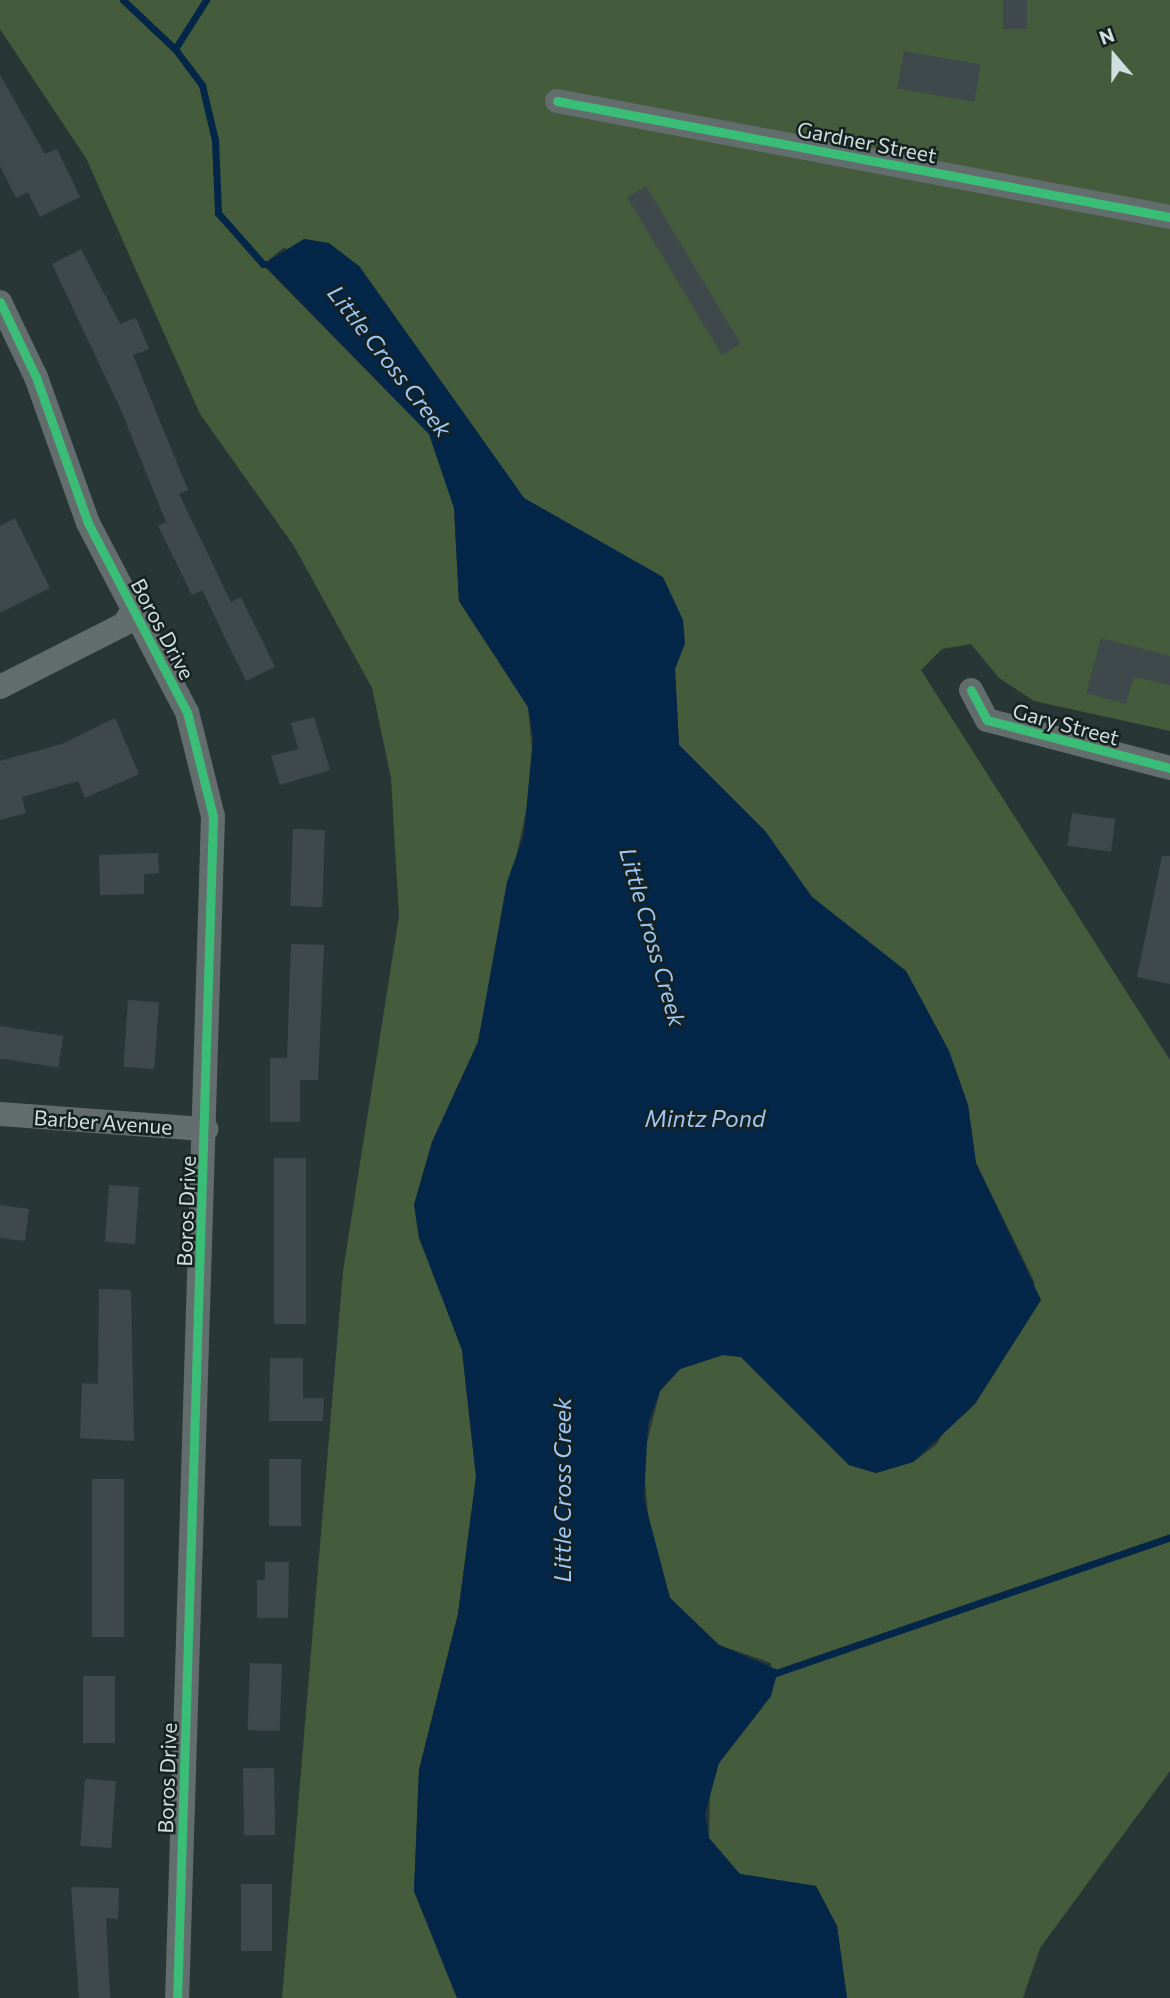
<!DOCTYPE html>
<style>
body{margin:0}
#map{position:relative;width:1170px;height:1998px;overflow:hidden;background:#293636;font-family:Commissioner,sans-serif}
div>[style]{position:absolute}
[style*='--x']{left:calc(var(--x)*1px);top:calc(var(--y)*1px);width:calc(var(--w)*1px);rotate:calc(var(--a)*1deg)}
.green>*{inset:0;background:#445b3c}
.water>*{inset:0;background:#042648}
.stream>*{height:7px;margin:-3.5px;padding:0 3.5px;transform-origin:3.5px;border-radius:3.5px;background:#042648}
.building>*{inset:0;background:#3f494b;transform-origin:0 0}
.street>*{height:24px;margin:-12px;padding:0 12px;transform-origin:12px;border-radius:12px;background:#646d6d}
.cycleway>*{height:9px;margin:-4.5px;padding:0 4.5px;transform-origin:4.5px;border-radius:4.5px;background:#3abd76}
span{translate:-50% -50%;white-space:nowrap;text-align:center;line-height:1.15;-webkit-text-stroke:5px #162121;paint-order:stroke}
.street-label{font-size:21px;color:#d0dfde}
.water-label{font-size:23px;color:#9ec8f7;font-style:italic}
.north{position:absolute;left:1079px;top:21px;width:70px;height:70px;-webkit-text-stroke:5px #162121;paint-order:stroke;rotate:340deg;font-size:19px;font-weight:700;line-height:28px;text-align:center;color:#d0dfde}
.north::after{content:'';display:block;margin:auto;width:24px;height:32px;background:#d0dfde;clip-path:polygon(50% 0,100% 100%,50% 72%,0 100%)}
</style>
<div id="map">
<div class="green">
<div style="clip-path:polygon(0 0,1170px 0,1170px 731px,1034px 701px,999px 678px,971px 644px,942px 649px,921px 670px,1170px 1060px,1170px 1771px,1040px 1948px,1023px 1998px,847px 1998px,837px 1926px,816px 1886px,740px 1874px,723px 1859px,709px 1838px,710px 1786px,719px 1763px,771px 1696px,771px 1663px,719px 1645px,670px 1598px,650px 1538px,643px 1458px,660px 1391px,680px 1369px,723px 1355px,741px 1357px,849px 1465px,876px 1473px,913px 1462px,936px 1445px,1035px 1283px,976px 1163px,968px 1105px,949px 1051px,906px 971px,812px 897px,765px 831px,679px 745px,675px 669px,685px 643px,564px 526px,524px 498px,359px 266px,283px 248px,263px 265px,429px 434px,454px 508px,459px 601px,528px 707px,534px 772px,478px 1042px,432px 1142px,414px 1205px,462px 1350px,476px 1477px,458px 1614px,419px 1770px,414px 1891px,457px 1998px,282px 1998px,343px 1271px,399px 916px,391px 778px,372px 688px,294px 546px,200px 414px,86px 158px,0 29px)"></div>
</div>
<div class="water">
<div style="clip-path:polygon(304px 239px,329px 243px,359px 266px,524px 498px,663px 577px,683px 620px,685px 643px,675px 669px,679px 745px,765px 831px,812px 897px,906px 971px,949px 1051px,968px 1105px,976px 1163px,1041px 1300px,975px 1404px,913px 1462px,876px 1473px,849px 1465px,741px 1357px,723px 1355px,680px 1369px,660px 1391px,648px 1424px,644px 1499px,670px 1598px,719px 1645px,778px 1670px,771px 1696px,719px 1763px,705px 1814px,709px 1838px,740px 1874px,816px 1886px,837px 1926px,847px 1998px,457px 1998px,414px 1891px,419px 1770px,458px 1614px,476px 1477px,462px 1350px,419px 1238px,414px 1205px,432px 1142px,478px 1042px,507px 882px,524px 834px,533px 738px,528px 707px,459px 601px,454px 508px,429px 434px,263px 264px)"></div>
</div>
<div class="stream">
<div style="--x:123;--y:0;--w:71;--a:43.3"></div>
<div style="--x:175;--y:49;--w:45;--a:53.1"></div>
<div style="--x:202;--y:85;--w:57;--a:76.7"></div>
<div style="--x:215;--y:140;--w:73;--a:87.6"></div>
<div style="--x:218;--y:213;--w:68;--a:48.6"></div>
<div style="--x:263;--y:264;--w:9;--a:0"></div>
<div style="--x:175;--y:49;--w:58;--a:-57.7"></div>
<div style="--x:770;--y:1675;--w:423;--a:-19"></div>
</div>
<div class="building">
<div style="left:1003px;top:0;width:24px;height:29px"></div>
<div style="left:904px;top:51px;width:78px;height:38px;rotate:10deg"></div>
<div style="clip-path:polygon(0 75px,45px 154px,57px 149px,80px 197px,40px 217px,28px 192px,16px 198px,0 166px)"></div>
<div style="left:646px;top:186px;width:184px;height:22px;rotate:59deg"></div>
<div style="clip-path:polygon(81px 249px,120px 324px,136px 318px,149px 349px,133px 355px,188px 490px,179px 494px,231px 602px,241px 597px,275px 667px,246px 681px,202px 590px,192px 595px,158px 526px,166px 522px,121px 410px,52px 264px)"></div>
<div style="clip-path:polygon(15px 518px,50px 588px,0 613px,0 526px)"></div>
<div style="clip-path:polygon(1101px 638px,1170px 656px,1170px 685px,1134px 677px,1126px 704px,1086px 693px)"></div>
<div style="clip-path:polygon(314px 717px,330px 770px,280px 785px,271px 756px,298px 749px,291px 723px)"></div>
<div style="clip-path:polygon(115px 718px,139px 774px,85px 798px,78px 781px,22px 797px,26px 813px,0 820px,0 761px,62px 744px)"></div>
<div style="left:1072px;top:813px;width:44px;height:33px;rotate:8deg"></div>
<div style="left:293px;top:829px;width:32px;height:77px;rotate:2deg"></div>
<div style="clip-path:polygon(158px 853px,159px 873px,144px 874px,144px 894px,100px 895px,99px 855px)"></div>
<div style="clip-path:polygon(1162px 856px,1170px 856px,1170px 984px,1137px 977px)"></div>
<div style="clip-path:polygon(291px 944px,324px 945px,318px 1080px,300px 1080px,300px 1122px,270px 1122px,270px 1058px,287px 1058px)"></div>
<div style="left:128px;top:1000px;width:31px;height:67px;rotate:4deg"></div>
<div style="left:0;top:1026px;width:64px;height:32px;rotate:9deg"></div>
<div style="left:274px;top:1158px;width:32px;height:166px"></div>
<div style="left:109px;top:1185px;width:30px;height:57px;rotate:4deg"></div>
<div style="clip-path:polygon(0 1205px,29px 1209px,25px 1241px,0 1238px)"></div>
<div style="clip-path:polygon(99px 1289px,131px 1290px,134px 1441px,80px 1438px,82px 1383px,98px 1384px)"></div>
<div style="clip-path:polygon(270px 1358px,303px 1358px,303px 1398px,324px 1398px,323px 1421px,269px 1421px)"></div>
<div style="left:269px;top:1459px;width:32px;height:67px"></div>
<div style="left:92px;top:1479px;width:32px;height:158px"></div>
<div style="clip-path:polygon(265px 1562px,289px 1562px,288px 1618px,257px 1618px,257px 1580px,265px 1580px)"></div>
<div style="left:250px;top:1663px;width:32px;height:67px;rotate:2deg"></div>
<div style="left:83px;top:1676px;width:32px;height:67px"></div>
<div style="left:274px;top:1768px;width:67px;height:31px;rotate:89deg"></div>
<div style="left:85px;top:1779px;width:31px;height:67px;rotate:4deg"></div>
<div style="left:241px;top:1884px;width:31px;height:67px"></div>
<div style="clip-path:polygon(71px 1887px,119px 1888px,118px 1919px,106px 1918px,110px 1998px,79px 1998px)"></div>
</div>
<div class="street">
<div style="--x:557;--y:101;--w:624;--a:10.72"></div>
<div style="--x:0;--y:302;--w:83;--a:64.4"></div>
<div style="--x:36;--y:377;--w:155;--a:70.4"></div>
<div style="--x:88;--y:523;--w:213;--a:62.4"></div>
<div style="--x:187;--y:712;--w:107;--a:76"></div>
<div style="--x:213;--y:816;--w:1183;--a:91.74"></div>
<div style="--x:0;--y:687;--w:139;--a:-26.9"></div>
<div style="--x:124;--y:624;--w:20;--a:-57"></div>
<div style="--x:971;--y:690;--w:34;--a:62"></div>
<div style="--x:987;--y:720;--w:189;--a:14.7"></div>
<div style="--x:0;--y:1114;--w:207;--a:4.2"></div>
</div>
<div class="cycleway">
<div style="--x:557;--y:101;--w:624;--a:10.72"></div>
<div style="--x:0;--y:302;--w:83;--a:64.4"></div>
<div style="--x:36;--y:377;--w:155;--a:70.4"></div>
<div style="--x:88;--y:523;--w:213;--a:62.4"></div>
<div style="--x:187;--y:712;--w:107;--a:76"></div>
<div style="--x:213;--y:816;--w:1183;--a:91.74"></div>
<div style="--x:971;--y:690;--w:34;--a:62"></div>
<div style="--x:987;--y:720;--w:189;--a:14.7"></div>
</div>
<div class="street-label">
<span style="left:867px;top:142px;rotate:11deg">Gardner Street</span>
<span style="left:163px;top:629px;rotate:62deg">Boros Drive</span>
<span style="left:1066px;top:724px;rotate:15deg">Gary Street</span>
<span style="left:103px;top:1122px;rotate:4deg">Barber Avenue</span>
<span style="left:186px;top:1211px;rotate:-88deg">Boros Drive</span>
<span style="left:167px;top:1778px;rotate:-88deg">Boros Drive</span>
</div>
<div class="water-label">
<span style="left:390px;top:361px;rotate:52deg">Little Cross Creek</span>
<span style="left:653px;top:937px;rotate:74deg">Little Cross Creek</span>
<span style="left:705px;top:1118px">Mintz Pond</span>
<span style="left:562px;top:1490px;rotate:-90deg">Little Cross Creek</span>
</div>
<div class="north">N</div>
</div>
